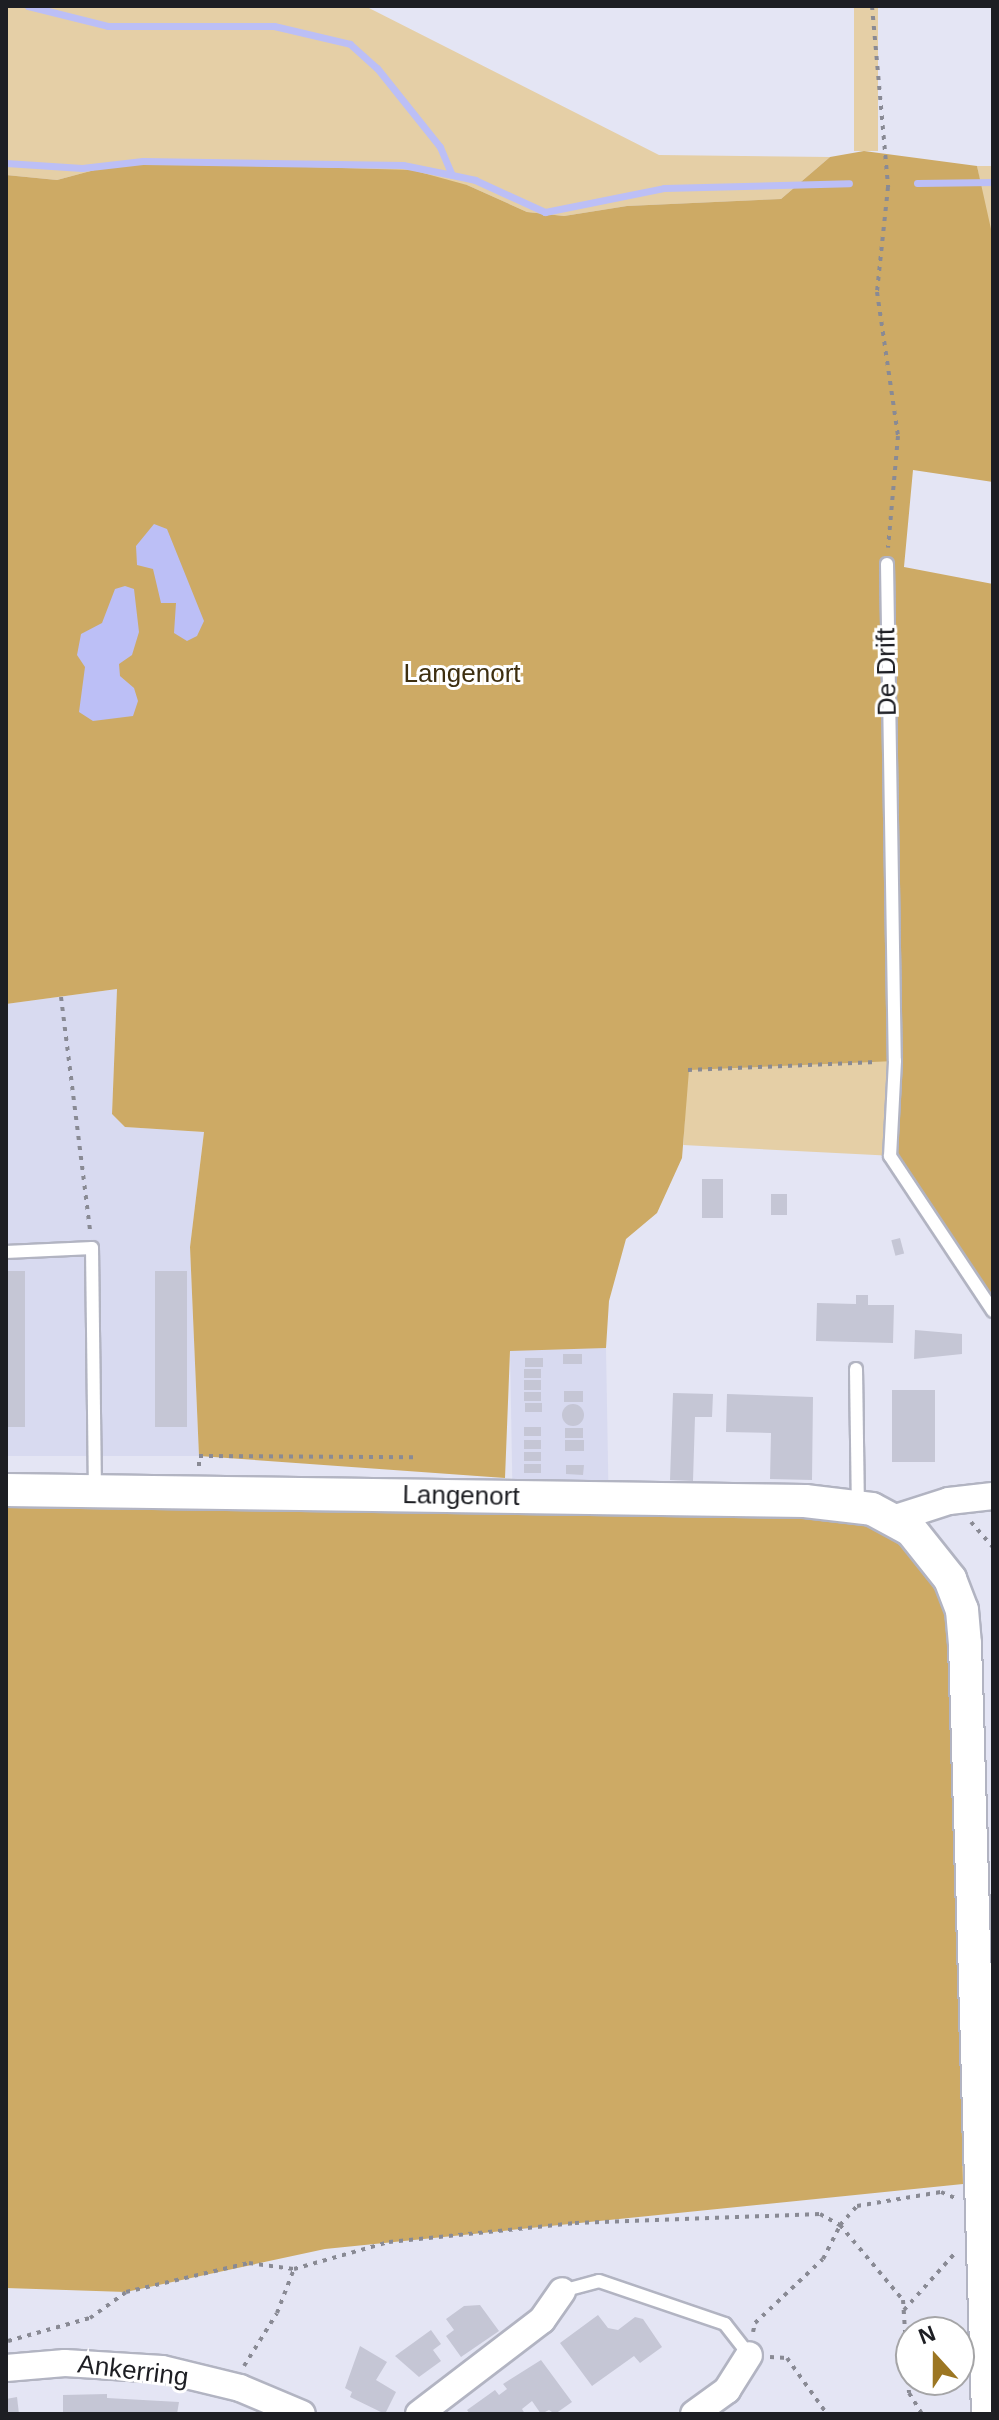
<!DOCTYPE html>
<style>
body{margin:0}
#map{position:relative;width:999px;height:2420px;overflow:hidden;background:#e4e5f4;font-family:Arial,sans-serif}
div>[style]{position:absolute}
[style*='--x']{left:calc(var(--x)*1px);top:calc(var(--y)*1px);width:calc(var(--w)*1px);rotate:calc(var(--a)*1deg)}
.built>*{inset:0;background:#d8daf0;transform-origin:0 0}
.green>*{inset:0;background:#e5cfa6;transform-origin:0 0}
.forest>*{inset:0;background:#cdaa65}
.water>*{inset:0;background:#bcbff6}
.stream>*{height:7px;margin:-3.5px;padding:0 3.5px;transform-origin:3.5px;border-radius:3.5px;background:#bcbff6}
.building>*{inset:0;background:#c5c6d5;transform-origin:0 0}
.round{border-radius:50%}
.path>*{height:4px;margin-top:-2px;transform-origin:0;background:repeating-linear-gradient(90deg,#898a94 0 4px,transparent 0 10px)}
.roads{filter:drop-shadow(2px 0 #b2b4c2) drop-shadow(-2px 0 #b2b4c2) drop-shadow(0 2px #b2b4c2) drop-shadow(0 -2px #b2b4c2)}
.service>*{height:12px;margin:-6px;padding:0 6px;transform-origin:6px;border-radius:6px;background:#fff}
.minor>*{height:26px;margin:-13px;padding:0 13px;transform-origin:13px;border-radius:13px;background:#fff}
.tertiary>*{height:32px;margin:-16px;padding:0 16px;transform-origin:16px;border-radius:16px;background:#fff}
span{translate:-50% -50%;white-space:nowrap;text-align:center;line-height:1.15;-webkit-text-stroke:6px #fff;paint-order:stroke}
.street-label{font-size:26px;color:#1d1e23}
.park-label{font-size:26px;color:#3e2f10}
.frame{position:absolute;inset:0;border:8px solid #1d1e23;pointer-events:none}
.north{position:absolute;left:895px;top:2316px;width:80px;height:80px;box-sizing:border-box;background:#fff;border:2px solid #a5a5a7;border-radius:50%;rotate:339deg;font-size:22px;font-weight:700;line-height:32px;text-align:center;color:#1d1e23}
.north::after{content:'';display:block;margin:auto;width:28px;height:36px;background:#9c7622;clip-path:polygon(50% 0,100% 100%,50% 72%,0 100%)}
</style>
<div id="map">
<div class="built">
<div style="clip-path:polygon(117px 989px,112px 1114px,125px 1127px,204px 1132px,190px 1247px,199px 1456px,6px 1456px,6px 1004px)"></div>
<div style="left:606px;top:1348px;width:134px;height:96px;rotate:89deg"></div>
</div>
<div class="green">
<div style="clip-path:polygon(6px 6px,365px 6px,659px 155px,830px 157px,781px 199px,627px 206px,564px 216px,527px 212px,467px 185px,113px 165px,57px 180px,6px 175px)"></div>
<div style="left:854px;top:6px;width:24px;height:145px"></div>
<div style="clip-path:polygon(977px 166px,993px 166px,993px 238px,991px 238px)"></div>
<div style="left:895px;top:1061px;width:95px;height:207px;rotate:93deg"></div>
</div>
<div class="forest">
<div style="clip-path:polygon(864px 151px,977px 166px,993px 238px,993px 482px,913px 470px,904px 567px,993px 584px,993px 1311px,890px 1156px,895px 1061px,689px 1070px,682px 1158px,657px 1213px,626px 1239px,609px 1301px,606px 1348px,510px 1351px,505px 1478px,199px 1456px,190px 1247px,204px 1132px,125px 1127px,112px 1114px,117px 989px,6px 1004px,6px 175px,57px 180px,113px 165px,170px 163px,412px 170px,467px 185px,527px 212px,564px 216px,627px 206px,781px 199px,830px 157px)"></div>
<div style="clip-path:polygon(6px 1507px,845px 1515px,891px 1532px,917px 1552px,937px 1586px,951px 1632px,963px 2184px,325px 2249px,126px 2292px,6px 2288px)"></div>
</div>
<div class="water">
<div style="clip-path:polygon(154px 524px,167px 529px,204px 621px,197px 636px,187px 641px,174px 633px,176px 603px,161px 603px,153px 569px,137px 565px,136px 546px)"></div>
<div style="clip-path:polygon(125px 586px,134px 589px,139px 632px,132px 655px,119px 664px,120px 676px,134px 688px,138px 701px,133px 716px,93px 721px,79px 712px,85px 667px,77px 655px,81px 634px,102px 623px,115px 589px)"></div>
</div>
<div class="stream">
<div style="--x:28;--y:6;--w:82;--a:14"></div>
<div style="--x:108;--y:26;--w:166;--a:0"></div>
<div style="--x:274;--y:26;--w:78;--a:13.3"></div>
<div style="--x:350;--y:44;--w:36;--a:42"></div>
<div style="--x:377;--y:68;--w:101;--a:51.4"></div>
<div style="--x:440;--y:147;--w:30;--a:67"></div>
<div style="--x:452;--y:175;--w:24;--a:12"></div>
<div style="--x:475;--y:180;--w:77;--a:24.6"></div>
<div style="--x:545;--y:212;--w:121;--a:-11.4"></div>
<div style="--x:664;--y:188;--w:185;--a:-1.5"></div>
<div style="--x:6;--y:163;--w:76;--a:3.8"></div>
<div style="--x:82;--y:168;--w:61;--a:-6.5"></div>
<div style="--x:143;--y:161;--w:260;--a:0.9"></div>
<div style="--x:403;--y:165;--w:50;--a:11.5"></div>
<div style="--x:917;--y:183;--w:76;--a:-0.8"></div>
</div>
<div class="building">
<div style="left:702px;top:1179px;width:21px;height:39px"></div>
<div style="left:771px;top:1194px;width:16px;height:21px"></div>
<div style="left:900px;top:1238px;width:16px;height:9px;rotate:75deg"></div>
<div style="left:6px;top:1271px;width:19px;height:156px"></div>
<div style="left:155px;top:1271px;width:32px;height:156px"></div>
<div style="clip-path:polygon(856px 1295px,868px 1295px,868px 1305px,894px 1305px,893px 1343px,816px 1341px,817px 1303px,856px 1304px)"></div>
<div style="clip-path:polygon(915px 1330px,962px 1334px,962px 1354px,914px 1359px)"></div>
<div style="left:563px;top:1354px;width:19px;height:10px"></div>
<div style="left:525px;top:1358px;width:18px;height:9px"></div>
<div style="left:524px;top:1369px;width:17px;height:9px"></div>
<div style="left:541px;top:1380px;width:10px;height:17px;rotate:90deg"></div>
<div style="left:892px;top:1390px;width:43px;height:72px"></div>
<div style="left:564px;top:1391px;width:19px;height:11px"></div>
<div style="left:524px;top:1392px;width:17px;height:9px"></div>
<div style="clip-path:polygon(673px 1393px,713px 1394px,712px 1417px,695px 1417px,693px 1481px,670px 1480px)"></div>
<div style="clip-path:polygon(727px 1394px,813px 1397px,812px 1480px,770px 1479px,771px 1433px,726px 1432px)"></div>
<div style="left:525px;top:1403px;width:17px;height:9px"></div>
<div class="round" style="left:562px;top:1404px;width:22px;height:22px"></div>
<div style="left:541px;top:1427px;width:9px;height:17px;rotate:90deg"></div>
<div style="left:565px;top:1428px;width:18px;height:10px"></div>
<div style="left:524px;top:1440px;width:17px;height:9px"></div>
<div style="left:565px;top:1440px;width:19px;height:11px"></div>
<div style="left:524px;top:1452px;width:17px;height:9px"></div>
<div style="left:524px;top:1464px;width:17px;height:9px"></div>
<div style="clip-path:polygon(566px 1465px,584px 1465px,583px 1475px,566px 1474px)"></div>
<div style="clip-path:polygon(480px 2305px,499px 2331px,461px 2357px,446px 2336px,454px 2330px,446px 2319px,464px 2306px)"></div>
<div style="clip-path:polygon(598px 2315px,608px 2328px,618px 2330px,635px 2317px,643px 2319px,662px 2347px,640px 2363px,634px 2356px,592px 2386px,560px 2343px)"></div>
<div style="clip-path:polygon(431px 2330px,441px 2344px,433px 2350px,441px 2361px,419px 2377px,395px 2356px)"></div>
<div style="clip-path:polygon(360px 2346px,387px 2362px,376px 2380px,396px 2392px,385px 2414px,350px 2397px,352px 2392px,345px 2388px)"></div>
<div style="clip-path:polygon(541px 2360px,572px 2402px,555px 2414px,549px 2410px,541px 2414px,532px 2401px,522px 2409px,525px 2414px,470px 2414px,467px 2410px,495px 2390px,499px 2395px,507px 2389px,503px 2384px)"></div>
<div style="clip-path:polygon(107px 2394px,107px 2398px,179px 2402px,177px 2414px,63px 2414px,63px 2395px)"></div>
<div style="clip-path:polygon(17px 2397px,19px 2414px,6px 2414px,6px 2399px)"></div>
</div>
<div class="path">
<div style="--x:872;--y:6;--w:182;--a:84.9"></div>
<div style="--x:888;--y:187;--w:106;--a:96"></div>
<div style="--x:877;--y:292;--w:146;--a:81.7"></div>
<div style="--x:898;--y:436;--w:112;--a:95.1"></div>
<div style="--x:61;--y:997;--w:235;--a:82.9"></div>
<div style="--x:688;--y:1070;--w:189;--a:-2.4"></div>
<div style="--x:199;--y:1466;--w:10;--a:-90"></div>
<div style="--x:199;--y:1456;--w:216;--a:0.3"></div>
<div style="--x:971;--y:1522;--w:33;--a:49"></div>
<div style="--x:904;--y:2310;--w:78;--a:-48.1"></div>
<div style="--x:753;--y:2332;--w:9;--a:-77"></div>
<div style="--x:755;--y:2323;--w:93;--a:-43.3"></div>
<div style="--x:823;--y:2259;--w:38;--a:-63"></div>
<div style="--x:840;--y:2225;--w:25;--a:-48"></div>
<div style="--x:857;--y:2206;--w:85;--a:-9.5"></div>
<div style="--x:941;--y:2192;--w:15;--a:23"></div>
<div style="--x:8;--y:2341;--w:85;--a:-15.7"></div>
<div style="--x:90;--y:2318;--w:44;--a:-35.8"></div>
<div style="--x:126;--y:2292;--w:126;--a:-13.3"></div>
<div style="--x:249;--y:2263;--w:45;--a:7.6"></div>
<div style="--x:294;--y:2269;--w:99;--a:-15.9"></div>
<div style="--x:389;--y:2242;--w:187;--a:-5.8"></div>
<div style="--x:575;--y:2223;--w:245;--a:-2.1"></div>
<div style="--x:820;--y:2214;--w:23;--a:29"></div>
<div style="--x:840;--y:2225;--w:98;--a:50"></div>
<div style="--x:903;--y:2300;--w:93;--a:86.3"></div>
<div style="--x:909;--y:2393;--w:25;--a:58"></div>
<div style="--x:770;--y:2357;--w:17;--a:3"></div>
<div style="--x:787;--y:2358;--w:69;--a:54.5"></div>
<div style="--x:244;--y:2366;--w:62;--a:-58.1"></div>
<div style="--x:277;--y:2313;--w:47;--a:-68.9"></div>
</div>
<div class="roads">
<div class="service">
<div style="--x:887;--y:564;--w:497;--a:89.1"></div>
<div style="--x:895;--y:1061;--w:95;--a:93"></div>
<div style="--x:890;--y:1156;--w:186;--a:56.4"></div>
<div style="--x:6;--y:1252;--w:86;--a:-2.7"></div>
<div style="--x:92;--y:1248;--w:243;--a:89.3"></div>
<div style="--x:856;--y:1369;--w:136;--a:89.2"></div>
<div style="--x:562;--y:2291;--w:38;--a:-15"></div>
<div style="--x:599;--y:2281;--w:133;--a:18.8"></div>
<div style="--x:725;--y:2324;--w:39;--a:52"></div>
</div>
<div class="minor">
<div style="--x:893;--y:1519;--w:59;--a:-17.8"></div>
<div style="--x:949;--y:1501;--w:44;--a:-6.5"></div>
<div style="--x:6;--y:2368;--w:59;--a:-4.8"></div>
<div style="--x:65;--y:2363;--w:97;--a:3.5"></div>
<div style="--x:162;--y:2369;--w:80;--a:13.7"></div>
<div style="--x:240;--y:2388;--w:67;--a:22.8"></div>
<div style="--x:419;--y:2414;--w:155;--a:-37.4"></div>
<div style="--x:542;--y:2320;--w:35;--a:-55"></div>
<div style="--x:694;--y:2414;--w:41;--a:-36"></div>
<div style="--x:727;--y:2390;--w:41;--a:-57.8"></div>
</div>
<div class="tertiary">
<div style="--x:6;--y:1490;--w:799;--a:0.79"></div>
<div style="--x:805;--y:1501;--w:67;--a:6.8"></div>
<div style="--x:872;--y:1509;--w:44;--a:28.3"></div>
<div style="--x:911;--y:1530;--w:63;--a:51.5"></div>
<div style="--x:950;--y:1579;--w:33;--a:69"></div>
<div style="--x:962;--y:1610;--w:34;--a:85"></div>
<div style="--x:965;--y:1644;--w:770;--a:88.29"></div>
</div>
</div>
<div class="street-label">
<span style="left:887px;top:672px;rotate:-91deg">De Drift</span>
<span style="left:461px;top:1496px;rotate:1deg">Langenort</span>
<span style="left:133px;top:2371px;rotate:7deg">Ankerring</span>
</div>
<div class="park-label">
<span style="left:462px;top:674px">Langenort</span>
</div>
<div class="frame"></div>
<div class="north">N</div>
</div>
